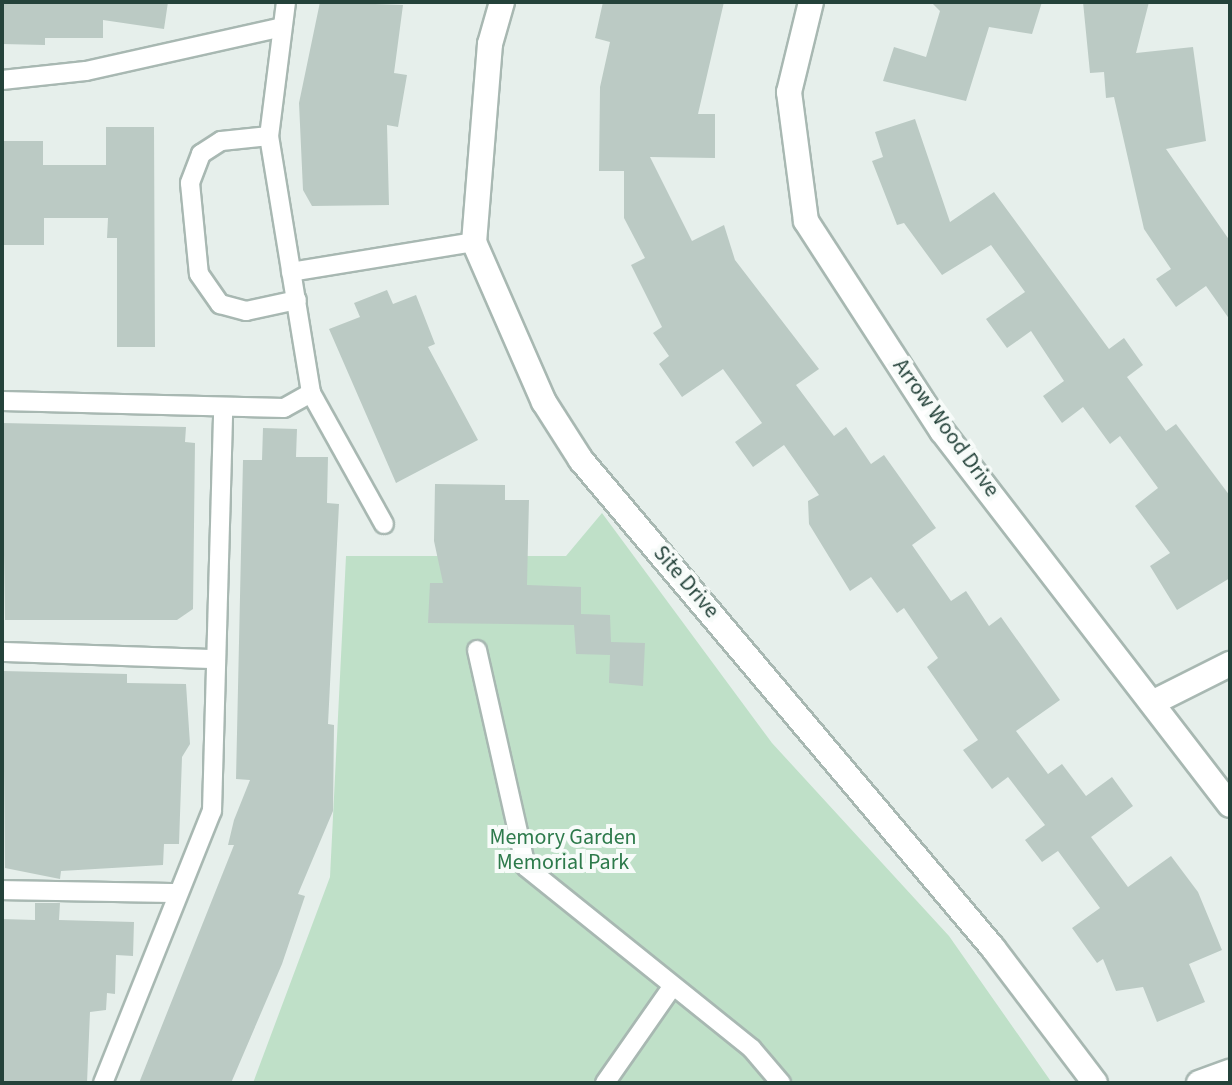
<!DOCTYPE html>
<style>
body{margin:0}
#map{position:relative;width:1232px;height:1085px;overflow:hidden;background:#e6efeb;font-family:"Source Sans 3",sans-serif}
div>[style]{position:absolute}
[style*='--x']{left:calc(var(--x)*1px);top:calc(var(--y)*1px);width:calc(var(--w)*1px);rotate:calc(var(--a)*1deg)}
.green>*{inset:0;background:#bfe0c8}
.building>*{inset:0;background:#bbcac4}
.roads{filter:drop-shadow(2px 0 #a8b8b2) drop-shadow(-2px 0 #a8b8b2) drop-shadow(0 2px #a8b8b2) drop-shadow(0 -2px #a8b8b2)}
.lane>*{height:18px;margin:-9px;padding:0 9px;transform-origin:9px;border-radius:9px;background:#fff}
.street>*{height:24px;margin:-12px;padding:0 12px;transform-origin:12px;border-radius:12px;background:#fff}
span{translate:-50% -50%;white-space:nowrap;text-align:center;line-height:1.15;-webkit-text-stroke:8px #f7fbf9;paint-order:stroke}
.street-label{font-size:22px;color:#24423a}
.park-label{font-size:22px;color:#2d7a4b}
.frame{position:absolute;inset:0;border:4px solid #24423a;pointer-events:none}
</style>
<div id="map">
<div class="green">
<div style="clip-path:polygon(602px 513px,772px 743px,949px 936px,1052px 1083px,253px 1083px,330px 877px,346px 556px,566px 556px)"></div>
</div>
<div class="building">
<div style="clip-path:polygon(2px 2px,168px 2px,164px 29px,103px 20px,103px 38px,45px 38px,45px 45px,2px 44px)"></div>
<div style="clip-path:polygon(320px 2px,403px 5px,394px 73px,407px 75px,398px 127px,387px 125px,389px 205px,312px 206px,303px 190px,299px 103px)"></div>
<div style="clip-path:polygon(603px 2px,724px 2px,698px 114px,715px 114px,715px 158px,650px 157px,692px 241px,724px 225px,735px 260px,819px 369px,796px 385px,834px 436px,846px 427px,871px 464px,884px 455px,936px 528px,912px 545px,951px 601px,966px 591px,989px 626px,1001px 617px,1060px 700px,1016px 731px,1048px 774px,1062px 764px,1086px 796px,1112px 777px,1133px 806px,1091px 837px,1128px 887px,1171px 856px,1198px 892px,1222px 950px,1189px 964px,1205px 1002px,1157px 1022px,1143px 987px,1116px 991px,1103px 959px,1097px 963px,1072px 928px,1100px 908px,1058px 851px,1042px 862px,1025px 840px,1045px 825px,1008px 777px,992px 789px,963px 750px,978px 740px,927px 667px,938px 658px,904px 608px,897px 613px,871px 577px,850px 591px,809px 524px,808px 501px,819px 495px,784px 445px,753px 467px,735px 442px,762px 423px,723px 369px,682px 397px,659px 364px,669px 356px,653px 333px,662px 327px,631px 265px,645px 258px,624px 218px,624px 171px,599px 171px,600px 87px,610px 42px,595px 38px)"></div>
<div style="clip-path:polygon(931px 2px,1042px 2px,1032px 34px,989px 27px,966px 101px,883px 81px,894px 47px,926px 57px,940px 11px)"></div>
<div style="clip-path:polygon(1083px 2px,1149px 2px,1136px 53px,1193px 47px,1206px 141px,1166px 149px,1230px 241px,1230px 320px,1206px 286px,1176px 307px,1156px 279px,1171px 269px,1144px 229px,1114px 97px,1106px 98px,1104px 72px,1090px 73px)"></div>
<div style="clip-path:polygon(915px 119px,950px 222px,994px 192px,1109px 349px,1124px 338px,1143px 365px,1127px 377px,1166px 431px,1176px 424px,1230px 496px,1230px 578px,1177px 610px,1150px 566px,1170px 553px,1135px 506px,1158px 488px,1120px 436px,1110px 444px,1083px 407px,1062px 423px,1043px 396px,1064px 381px,1031px 331px,1007px 348px,986px 319px,1025px 292px,991px 245px,942px 275px,904px 223px,897px 225px,872px 161px,883px 157px,875px 132px)"></div>
<div style="clip-path:polygon(106px 127px,154px 127px,155px 347px,117px 347px,117px 238px,107px 238px,108px 218px,44px 218px,44px 245px,2px 245px,3px 141px,43px 141px,43px 165px,106px 165px)"></div>
<div style="clip-path:polygon(387px 290px,393px 304px,416px 295px,435px 344px,428px 347px,478px 440px,396px 483px,329px 329px,360px 317px,354px 303px)"></div>
<div style="clip-path:polygon(2px 423px,186px 427px,185px 442px,195px 443px,193px 609px,177px 620px,5px 620px)"></div>
<div style="clip-path:polygon(263px 428px,297px 429px,296px 457px,328px 457px,327px 503px,339px 504px,328px 724px,334px 725px,333px 811px,298px 894px,305px 896px,282px 964px,231px 1083px,139px 1083px,234px 845px,228px 845px,234px 820px,250px 780px,236px 779px,243px 460px,262px 460px)"></div>
<div style="clip-path:polygon(435px 484px,505px 485px,505px 500px,529px 500px,527px 585px,581px 587px,581px 614px,610px 615px,611px 642px,645px 643px,643px 686px,609px 683px,610px 655px,576px 654px,574px 625px,428px 623px,430px 583px,443px 583px,434px 541px)"></div>
<div style="clip-path:polygon(3px 671px,127px 674px,127px 683px,186px 684px,190px 744px,182px 757px,179px 844px,164px 844px,163px 865px,61px 871px,60px 879px,5px 868px)"></div>
<div style="clip-path:polygon(35px 903px,60px 903px,59px 920px,134px 922px,133px 956px,116px 955px,115px 994px,107px 993px,106px 1010px,90px 1012px,87px 1083px,2px 1083px,2px 919px,35px 920px)"></div>
</div>
<div class="roads">
<div class="lane">
<div style="--x:286;--y:2;--w:135;--a:97.2"></div>
<div style="--x:269;--y:136;--w:260;--a:80.7"></div>
<div style="--x:311;--y:393;--w:150;--a:60.9"></div>
<div style="--x:2;--y:80;--w:84;--a:-6.1"></div>
<div style="--x:86;--y:71;--w:197;--a:-12.6"></div>
<div style="--x:269;--y:136;--w:48;--a:174.1"></div>
<div style="--x:221;--y:141;--w:24;--a:147"></div>
<div style="--x:201;--y:154;--w:31;--a:111"></div>
<div style="--x:190;--y:183;--w:91;--a:84.4"></div>
<div style="--x:199;--y:274;--w:37;--a:55"></div>
<div style="--x:220;--y:304;--w:27;--a:15"></div>
<div style="--x:246;--y:311;--w:52;--a:-12.2"></div>
<div style="--x:291;--y:272;--w:185;--a:-9.3"></div>
<div style="--x:2;--y:401;--w:282;--a:1.4"></div>
<div style="--x:284;--y:408;--w:31;--a:-29"></div>
<div style="--x:477;--y:650;--w:222;--a:77.3"></div>
<div style="--x:526;--y:867;--w:290;--a:38.8"></div>
<div style="--x:752;--y:1049;--w:45;--a:49.5"></div>
<div style="--x:2;--y:652;--w:214;--a:1.9"></div>
<div style="--x:2;--y:890;--w:175;--a:1"></div>
<div style="--x:103;--y:1083;--w:293;--a:-68.2"></div>
<div style="--x:212;--y:811;--w:402;--a:-88.4"></div>
<div style="--x:605;--y:1083;--w:117;--a:-55.1"></div>
</div>
<div class="street">
<div style="--x:502;--y:2;--w:44;--a:105.9"></div>
<div style="--x:490;--y:44;--w:199;--a:94.6"></div>
<div style="--x:474;--y:242;--w:175;--a:66.4"></div>
<div style="--x:544;--y:402;--w:69;--a:57.5"></div>
<div style="--x:581;--y:460;--w:639;--a:49.83"></div>
<div style="--x:993;--y:948;--w:169;--a:52.9"></div>
<div style="--x:811;--y:2;--w:93;--a:103.7"></div>
<div style="--x:789;--y:92;--w:130;--a:82.5"></div>
<div style="--x:806;--y:221;--w:250;--a:57.1"></div>
<div style="--x:942;--y:431;--w:472;--a:52.4"></div>
<div style="--x:1156;--y:701;--w:83;--a:-26.6"></div>
<div style="--x:1199;--y:1083;--w:33;--a:-20"></div>
</div>
</div>
<div class="street-label">
<span style="left:946px;top:428px;rotate:54deg">Arrow Wood Drive</span>
<span style="left:686px;top:582px;rotate:49deg">Site Drive</span>
</div>
<div class="park-label">
<span style="left:563px;top:850px">Memory Garden<br>Memorial Park</span>
</div>
<div class="frame"></div>
</div>
